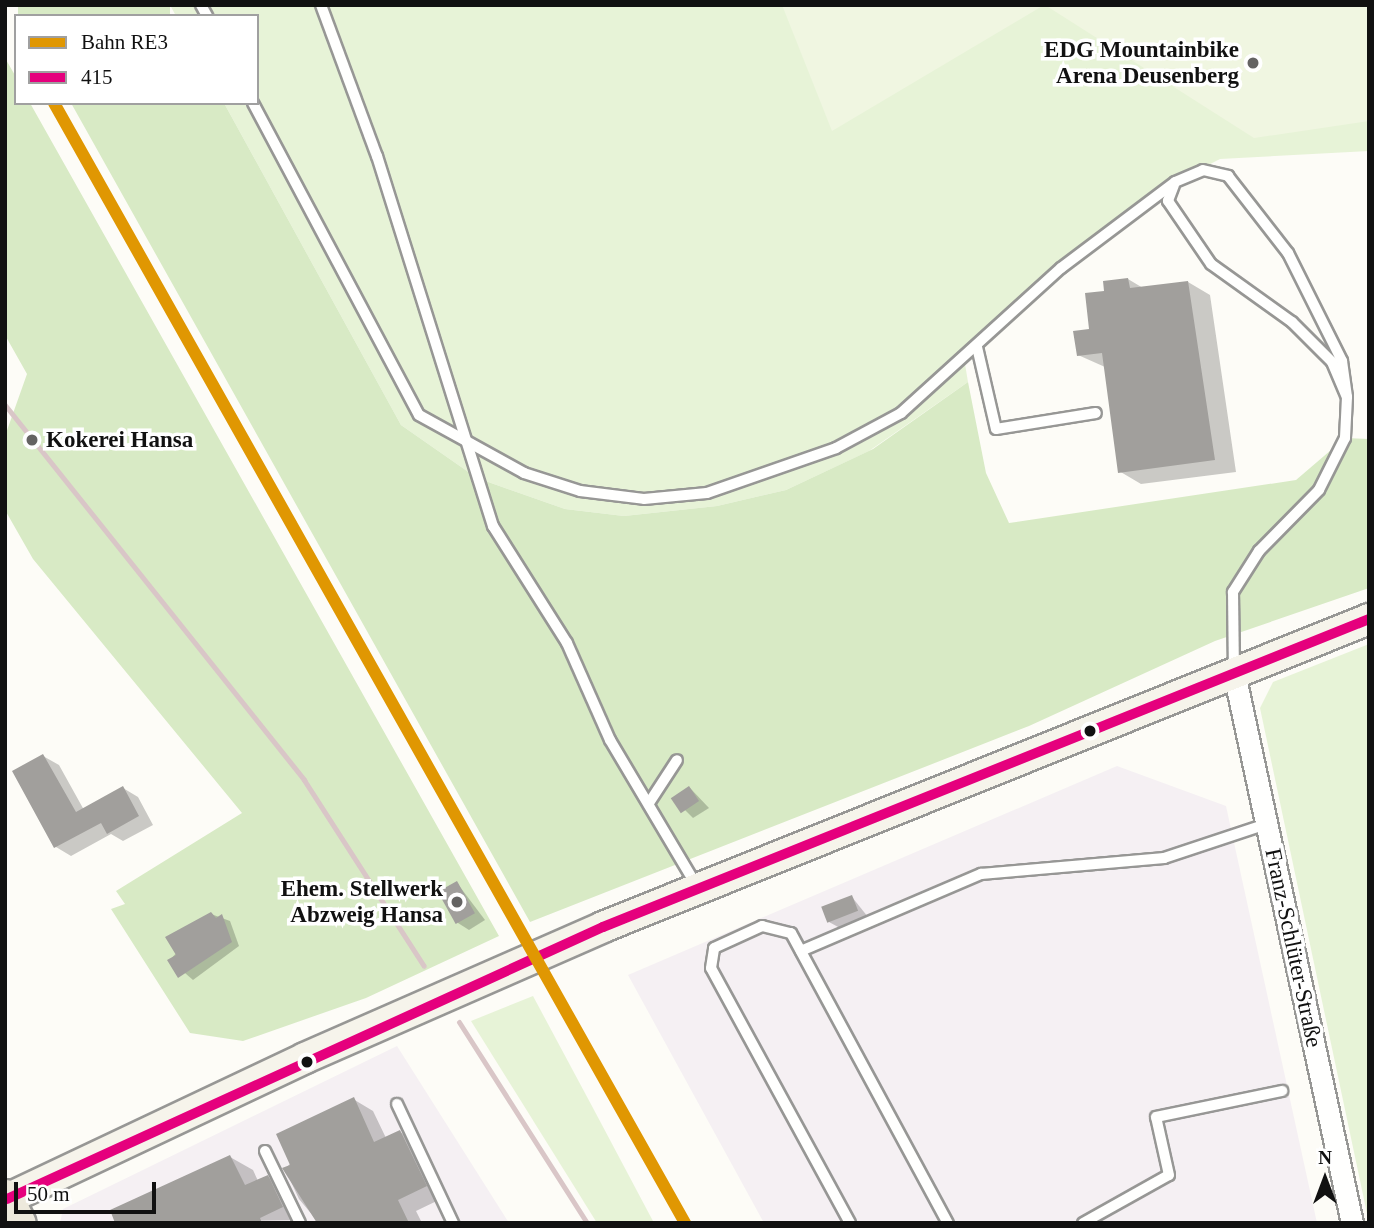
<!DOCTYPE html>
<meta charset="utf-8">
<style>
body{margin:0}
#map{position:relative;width:1374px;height:1228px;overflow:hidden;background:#fdfcf7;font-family:"Times New Roman",serif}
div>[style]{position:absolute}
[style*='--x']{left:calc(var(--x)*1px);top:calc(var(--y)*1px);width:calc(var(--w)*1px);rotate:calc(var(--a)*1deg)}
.industrial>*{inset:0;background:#f5f0f3}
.green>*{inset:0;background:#e7f3d7}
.forest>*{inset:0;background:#d8eac5;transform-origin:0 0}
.pitch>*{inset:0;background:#f0f6e1}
.shadow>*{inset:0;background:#0003}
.building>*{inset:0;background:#a19f9c;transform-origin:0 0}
.roads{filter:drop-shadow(2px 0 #979795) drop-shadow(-2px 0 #979795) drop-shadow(0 2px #979795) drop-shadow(0 -2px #979795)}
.service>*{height:10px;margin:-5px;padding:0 5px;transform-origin:5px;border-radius:5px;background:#fffffe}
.minor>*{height:21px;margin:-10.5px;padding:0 10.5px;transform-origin:10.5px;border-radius:10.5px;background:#fffffe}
.secondary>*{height:30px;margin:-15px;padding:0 15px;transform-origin:15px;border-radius:15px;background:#f6f4eb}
.primary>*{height:33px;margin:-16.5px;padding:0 16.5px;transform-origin:16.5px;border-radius:16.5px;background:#ede9dc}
.rail>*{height:5px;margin:-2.5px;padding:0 2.5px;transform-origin:2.5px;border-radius:2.5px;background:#d9c6c7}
.bus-1>*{height:10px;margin:-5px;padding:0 5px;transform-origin:5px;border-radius:5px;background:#e5007d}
.rail-1>*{height:12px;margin:-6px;padding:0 6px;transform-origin:6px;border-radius:6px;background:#e09702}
.dots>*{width:19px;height:19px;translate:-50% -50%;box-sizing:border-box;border:4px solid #fff;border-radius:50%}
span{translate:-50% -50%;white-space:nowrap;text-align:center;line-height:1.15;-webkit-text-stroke:7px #fff;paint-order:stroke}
.poi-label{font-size:23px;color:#111;font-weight:700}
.right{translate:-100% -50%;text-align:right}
.left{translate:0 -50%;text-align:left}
.street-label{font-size:23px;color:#111}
.frame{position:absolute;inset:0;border:7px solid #111;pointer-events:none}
.legend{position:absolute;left:14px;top:14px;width:245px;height:91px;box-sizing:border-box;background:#fff;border:2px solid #a0a0a0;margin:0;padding:9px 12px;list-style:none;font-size:21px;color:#111}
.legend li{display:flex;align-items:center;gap:14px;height:35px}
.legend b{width:35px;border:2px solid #a0a0a0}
.north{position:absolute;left:1290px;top:1144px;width:70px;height:70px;-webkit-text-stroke:5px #fff;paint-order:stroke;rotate:0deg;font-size:19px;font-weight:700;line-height:28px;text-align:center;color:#111}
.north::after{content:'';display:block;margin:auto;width:24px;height:32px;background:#111;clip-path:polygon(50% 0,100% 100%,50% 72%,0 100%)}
.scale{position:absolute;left:14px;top:1182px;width:142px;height:32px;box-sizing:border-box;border:4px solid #111;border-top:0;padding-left:9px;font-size:21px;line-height:24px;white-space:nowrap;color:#111;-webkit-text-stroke:5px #fff;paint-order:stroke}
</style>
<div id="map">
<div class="industrial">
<div style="clip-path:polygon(1117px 766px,1226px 806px,1317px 1223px,764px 1223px,628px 975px)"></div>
<div style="clip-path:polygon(397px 1046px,509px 1223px,60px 1223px,63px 1209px)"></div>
</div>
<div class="green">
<div style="clip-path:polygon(170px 5px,1369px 5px,1369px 151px,1220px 159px,1175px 182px,964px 358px,968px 382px,869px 451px,786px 490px,717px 506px,624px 516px,565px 509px,477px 478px,401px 425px,224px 103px,257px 103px,257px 16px,176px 16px)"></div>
<div style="clip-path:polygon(1369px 644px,1369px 1223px,1260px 708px,1273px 682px)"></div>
<div style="clip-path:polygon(533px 996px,593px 1108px,654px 1223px,597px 1223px,471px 1021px)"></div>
</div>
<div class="forest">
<div style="left:18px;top:5px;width:152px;height:13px"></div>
<div style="clip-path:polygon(5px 58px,16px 77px,16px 103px,30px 103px,499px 936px,366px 998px,243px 1041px,190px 1033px,111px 909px,125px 904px,116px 891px,242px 813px,33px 559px,5px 510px,5px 436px,27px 374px,5px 335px)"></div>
<div style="clip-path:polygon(71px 103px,224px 103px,401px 425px,477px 478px,565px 509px,624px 516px,717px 506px,786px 490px,873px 449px,968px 382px,986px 473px,1009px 523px,1296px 480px,1345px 438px,1369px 439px,1369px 588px,1215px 641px,1029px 726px,530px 922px)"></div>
</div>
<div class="pitch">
<div style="clip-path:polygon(782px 5px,1044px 5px,832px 131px)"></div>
<div style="clip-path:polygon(1045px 5px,1369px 5px,1369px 121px,1254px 138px)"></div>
</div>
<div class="shadow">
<div style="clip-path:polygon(1128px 279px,1143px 288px,1188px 282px,1210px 295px,1236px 472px,1141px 484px,1119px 471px,1105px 367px,1078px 355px,1106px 293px)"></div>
<div style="clip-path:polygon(43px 756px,59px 765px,84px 810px,123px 788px,138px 797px,153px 825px,123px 841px,111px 834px,71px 856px,56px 847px,14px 772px)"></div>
<div style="clip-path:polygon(690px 788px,709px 808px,693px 818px,673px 798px)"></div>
<div style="clip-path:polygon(457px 883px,485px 920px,469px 930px,458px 923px)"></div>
<div style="clip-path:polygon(852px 897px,868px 917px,840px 928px,829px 922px)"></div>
<div style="clip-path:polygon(211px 914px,230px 921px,239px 946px,193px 980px,170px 960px)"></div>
<div style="clip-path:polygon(353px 1099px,373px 1111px,386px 1138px,400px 1132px,420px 1143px,445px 1197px,416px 1211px,422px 1223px,319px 1223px,299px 1199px,285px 1169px)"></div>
<div style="clip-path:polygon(230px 1157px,253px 1170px,258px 1181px,268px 1177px,291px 1190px,305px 1220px,117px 1223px)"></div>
</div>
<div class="building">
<div style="clip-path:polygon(1128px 278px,1130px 288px,1188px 281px,1215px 460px,1118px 473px,1102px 353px,1077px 356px,1073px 331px,1089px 329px,1085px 293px,1104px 291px,1103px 281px)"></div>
<div style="clip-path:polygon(43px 754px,76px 812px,123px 786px,139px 816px,107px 834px,101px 823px,54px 848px,12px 771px)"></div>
<div style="left:689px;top:786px;width:18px;height:22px;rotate:56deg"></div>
<div style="left:457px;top:881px;width:37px;height:22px;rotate:61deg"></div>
<div style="left:852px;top:895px;width:17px;height:33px;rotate:69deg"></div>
<div style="clip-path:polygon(211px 912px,216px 918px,222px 914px,232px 942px,178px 978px,167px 960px,176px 955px,165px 937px)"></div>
<div style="clip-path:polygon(354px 1097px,374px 1142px,400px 1130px,427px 1186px,398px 1200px,409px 1223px,317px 1223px,282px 1168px,290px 1165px,276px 1134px)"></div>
<div style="clip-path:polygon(230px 1155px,245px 1185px,268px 1175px,283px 1207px,260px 1218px,262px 1223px,115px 1223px,110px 1210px)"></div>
</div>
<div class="roads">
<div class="service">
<div style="--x:201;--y:5;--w:13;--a:61"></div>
<div style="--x:321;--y:5;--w:161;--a:69.7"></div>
<div style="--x:377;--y:156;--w:388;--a:72.6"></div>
<div style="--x:493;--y:526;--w:138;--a:57.7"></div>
<div style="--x:567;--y:643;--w:106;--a:66.1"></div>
<div style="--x:610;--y:740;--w:172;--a:59.3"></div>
<div style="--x:253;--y:103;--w:353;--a:62"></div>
<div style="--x:419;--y:415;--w:120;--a:28.9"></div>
<div style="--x:524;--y:473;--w:59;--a:17.8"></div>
<div style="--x:580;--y:491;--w:64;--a:7.1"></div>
<div style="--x:644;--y:499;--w:63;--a:-5.4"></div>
<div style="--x:707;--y:493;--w:137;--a:-19.2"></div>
<div style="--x:836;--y:448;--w:74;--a:-28.3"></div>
<div style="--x:901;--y:413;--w:216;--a:-42.2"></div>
<div style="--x:1061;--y:268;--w:143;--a:-37"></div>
<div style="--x:1175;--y:182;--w:30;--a:-23"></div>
<div style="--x:1203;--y:170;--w:26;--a:13"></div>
<div style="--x:1228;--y:176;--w:98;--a:52.1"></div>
<div style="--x:1288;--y:253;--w:121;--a:63.4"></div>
<div style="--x:1342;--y:361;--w:36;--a:82"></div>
<div style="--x:1174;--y:185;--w:17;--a:111"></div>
<div style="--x:1168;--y:201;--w:76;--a:55.7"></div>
<div style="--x:1211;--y:264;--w:100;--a:35.6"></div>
<div style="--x:1292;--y:322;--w:57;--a:45"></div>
<div style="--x:1332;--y:362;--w:38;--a:67"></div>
<div style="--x:1347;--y:397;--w:41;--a:92.8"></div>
<div style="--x:1345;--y:438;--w:58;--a:116.6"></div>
<div style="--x:1319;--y:490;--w:86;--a:134.5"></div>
<div style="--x:1259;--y:551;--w:49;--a:122.4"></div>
<div style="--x:1233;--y:592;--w:78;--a:89.3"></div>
<div style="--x:977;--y:347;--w:84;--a:77"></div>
<div style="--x:996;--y:429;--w:101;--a:-9.1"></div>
<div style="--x:649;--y:803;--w:51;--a:-56.9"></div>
<div style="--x:801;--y:951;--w:196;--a:-23.2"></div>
<div style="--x:981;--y:874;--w:184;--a:-5"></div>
<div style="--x:1164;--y:858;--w:108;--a:-18.3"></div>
<div style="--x:397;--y:1104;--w:132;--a:64.8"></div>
<div style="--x:265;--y:1151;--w:80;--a:64.1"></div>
<div style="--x:850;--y:1223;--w:290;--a:-118.6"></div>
<div style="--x:711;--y:968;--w:20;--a:-81"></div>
<div style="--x:714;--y:948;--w:53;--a:-24.6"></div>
<div style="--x:762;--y:926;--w:30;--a:14"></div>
<div style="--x:791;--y:933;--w:330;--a:61.6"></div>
<div style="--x:1083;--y:1223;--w:98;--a:-29.2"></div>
<div style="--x:1169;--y:1175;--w:59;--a:-102.6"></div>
<div style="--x:1156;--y:1117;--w:129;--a:-11.7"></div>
</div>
<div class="minor">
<div style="--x:1234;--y:673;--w:563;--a:77.89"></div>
</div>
<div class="secondary">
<div style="--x:7;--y:1199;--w:330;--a:-25.3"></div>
<div style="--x:305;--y:1058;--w:326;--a:-23.7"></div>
<div style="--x:603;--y:927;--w:826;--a:-21.9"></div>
</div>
<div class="primary">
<div style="--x:5;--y:1196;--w:30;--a:63"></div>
</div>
</div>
<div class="rail">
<div style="--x:5;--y:405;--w:480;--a:51.4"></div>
<div style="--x:304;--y:780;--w:221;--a:57.2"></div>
<div style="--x:459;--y:1022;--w:238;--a:57.5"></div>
</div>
<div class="bus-1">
<div style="--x:7;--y:1199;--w:655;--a:-24.53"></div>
<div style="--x:603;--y:927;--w:826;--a:-21.9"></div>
</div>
<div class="rail-1">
<div style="--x:54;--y:103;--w:1286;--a:60.6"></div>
</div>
<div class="dots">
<div style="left:1253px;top:63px;background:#646362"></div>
<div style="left:32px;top:440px;background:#646362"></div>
<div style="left:1090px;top:731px;background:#111"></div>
<div style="left:457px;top:902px;background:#646362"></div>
<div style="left:307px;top:1062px;background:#111"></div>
</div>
<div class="poi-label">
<span class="right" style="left:1239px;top:63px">EDG Mountainbike<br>Arena Deusenberg</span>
<span class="left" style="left:46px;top:440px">Kokerei Hansa</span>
<span class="right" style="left:443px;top:902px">Ehem. Stellwerk<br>Abzweig Hansa</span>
</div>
<div class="street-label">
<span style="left:1293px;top:948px;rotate:78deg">Franz-Schlüter-Straße</span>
</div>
<div class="frame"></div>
<ul class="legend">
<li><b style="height:9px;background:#e09702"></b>Bahn RE3</li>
<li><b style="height:9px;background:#e5007d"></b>415</li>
</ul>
<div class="north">N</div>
<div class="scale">50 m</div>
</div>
